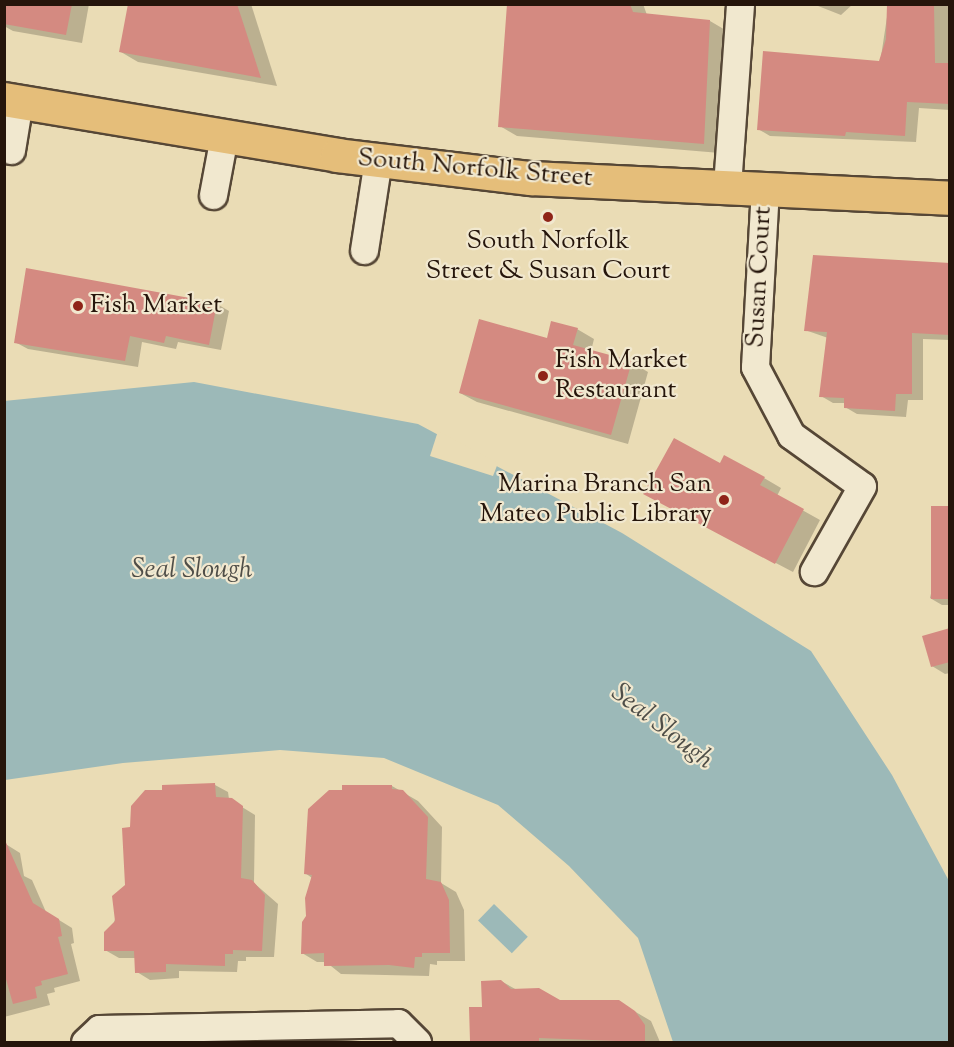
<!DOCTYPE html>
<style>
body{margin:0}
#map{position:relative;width:954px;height:1047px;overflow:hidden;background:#eadcb5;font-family:"Sorts Mill Goudy",serif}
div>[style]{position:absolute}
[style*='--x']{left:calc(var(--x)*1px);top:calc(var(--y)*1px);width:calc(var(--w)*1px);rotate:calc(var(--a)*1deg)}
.water>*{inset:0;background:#9cb9b8;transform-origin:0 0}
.pier>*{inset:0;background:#eadcb5}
.shadow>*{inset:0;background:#0003}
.building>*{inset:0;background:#d48a81;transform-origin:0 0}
.roads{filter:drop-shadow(2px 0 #564736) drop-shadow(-2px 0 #564736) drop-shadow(0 2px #564736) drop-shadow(0 -2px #564736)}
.minor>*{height:27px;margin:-13.5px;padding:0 13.5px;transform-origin:13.5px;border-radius:13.5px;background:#f1e8cf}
.major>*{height:33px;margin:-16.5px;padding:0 16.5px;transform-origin:16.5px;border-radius:16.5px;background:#e5be7a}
.dots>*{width:16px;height:16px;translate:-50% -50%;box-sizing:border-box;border:3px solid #f1e8cf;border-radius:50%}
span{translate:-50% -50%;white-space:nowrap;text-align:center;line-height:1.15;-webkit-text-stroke:4.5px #f1e8cf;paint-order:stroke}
.street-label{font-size:26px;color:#25150b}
.poi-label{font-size:26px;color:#25150b}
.left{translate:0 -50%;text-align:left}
.right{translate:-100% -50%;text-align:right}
.water-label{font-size:27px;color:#4f4e48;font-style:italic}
.frame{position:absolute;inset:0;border:6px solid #25150b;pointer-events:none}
</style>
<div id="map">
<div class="water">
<div style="clip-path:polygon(194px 382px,418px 424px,622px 533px,811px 651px,892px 775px,949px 881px,949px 1042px,673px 1042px,638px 938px,569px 866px,498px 805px,384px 758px,280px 750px,123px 763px,5px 780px,4px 401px)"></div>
<div style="left:494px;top:904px;width:47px;height:23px;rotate:44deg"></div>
</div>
<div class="pier">
<div style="clip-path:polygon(438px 431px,498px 463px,493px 476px,430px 456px)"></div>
</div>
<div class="shadow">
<div style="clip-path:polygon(4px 4px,89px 4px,82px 43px,13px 31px,4px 26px)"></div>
<div style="clip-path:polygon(131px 4px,251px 4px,277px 86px,138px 62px,121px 52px)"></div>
<div style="clip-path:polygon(509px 4px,643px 4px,647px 15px,710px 21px,727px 31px,720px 153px,517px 136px,500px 126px)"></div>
<div style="clip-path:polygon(813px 4px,853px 4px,841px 15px)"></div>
<div style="clip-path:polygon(889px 4px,950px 4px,950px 110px,919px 108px,916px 142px,770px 136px,758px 129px,880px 63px)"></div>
<div style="clip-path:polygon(950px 263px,950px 340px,923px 339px,923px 400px,908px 400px,906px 417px,857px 414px,845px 407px,846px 403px,833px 403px,821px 396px,828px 338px,805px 330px)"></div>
<div style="clip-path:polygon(217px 304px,229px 311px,221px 350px,178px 342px,176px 349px,142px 342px,138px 367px,28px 349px,15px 342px)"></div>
<div style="clip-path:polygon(577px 329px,594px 339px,591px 351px,631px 362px,648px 372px,628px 444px,477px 402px,460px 393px,549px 340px)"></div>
<div style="clip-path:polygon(720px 465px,764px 478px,781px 488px,777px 496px,820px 520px,793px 572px,662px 503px)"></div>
<div style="clip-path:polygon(950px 513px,950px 605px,942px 605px,930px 598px)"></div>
<div style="clip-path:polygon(950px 630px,950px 673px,945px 674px,932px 666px)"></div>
<div style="clip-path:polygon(215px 785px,228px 792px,229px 799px,255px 815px,254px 883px,278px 904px,274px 957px,246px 957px,246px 961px,238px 961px,237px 972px,179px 971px,179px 978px,150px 980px,137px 972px,136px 958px,119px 958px,105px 950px,126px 885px,131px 828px,164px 792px)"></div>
<div style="clip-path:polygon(392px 786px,418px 801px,442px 827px,441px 883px,456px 892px,464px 910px,465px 961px,437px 961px,437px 965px,430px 964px,429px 976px,341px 974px,326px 962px,317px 962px,302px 953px,312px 878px,305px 873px)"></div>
<div style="clip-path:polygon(4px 843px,20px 853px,24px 876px,32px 880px,46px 912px,72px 928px,74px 943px,71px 944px,80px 981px,54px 988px,55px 992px,47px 994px,50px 1005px,4px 1017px)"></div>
<div style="clip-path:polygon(501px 981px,517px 990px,559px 1001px,634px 1011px,651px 1021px,660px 1042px,472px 1042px,470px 1009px,484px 1009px)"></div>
</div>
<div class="building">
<div style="clip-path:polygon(4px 4px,72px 4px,66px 35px,4px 24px)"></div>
<div style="clip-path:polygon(128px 4px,237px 4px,261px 78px,119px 52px)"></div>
<div style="clip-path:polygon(507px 4px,630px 4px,633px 12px,710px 20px,704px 144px,498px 127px)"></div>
<div style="clip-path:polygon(887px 4px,934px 4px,935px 63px,950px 63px,950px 104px,907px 102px,905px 136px,846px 132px,845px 136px,757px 130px,763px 51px,879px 61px,886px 39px)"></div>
<div style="clip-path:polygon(813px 255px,950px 263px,950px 335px,912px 333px,912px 394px,896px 394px,895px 411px,844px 408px,844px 398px,819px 397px,827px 332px,804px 331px)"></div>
<div style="clip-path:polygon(26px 268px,217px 303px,209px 345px,166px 336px,164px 343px,130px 336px,125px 361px,14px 343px)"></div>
<div style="clip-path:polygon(479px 319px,547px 338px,551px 321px,578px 328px,573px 345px,632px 361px,611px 435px,459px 393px)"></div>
<div style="clip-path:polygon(674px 438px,720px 463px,724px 455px,765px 477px,760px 485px,804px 509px,775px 564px,643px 494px)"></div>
<div style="left:931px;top:506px;width:19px;height:93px"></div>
<div style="clip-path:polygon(950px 628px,950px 662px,931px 667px,922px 636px)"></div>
<div style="clip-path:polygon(215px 783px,216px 797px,232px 798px,243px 806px,241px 878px,252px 880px,265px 895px,262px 951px,233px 950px,233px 954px,225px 954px,225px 966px,166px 964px,166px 972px,135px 973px,134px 951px,104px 951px,104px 932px,115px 921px,112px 896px,125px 885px,122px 828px,130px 827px,131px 806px,145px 790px,162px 790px,162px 785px)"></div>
<div style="clip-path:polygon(342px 785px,392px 785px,392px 789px,403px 790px,428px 817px,426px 879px,441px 882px,449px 900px,450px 953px,422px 953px,422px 957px,415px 957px,414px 968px,389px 965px,324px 966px,324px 953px,301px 954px,302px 922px,306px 916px,305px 898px,312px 875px,304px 874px,308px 809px,329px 790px,342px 790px)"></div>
<div style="clip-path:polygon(4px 838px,33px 903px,59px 919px,62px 936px,58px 937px,68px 974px,41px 981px,42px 985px,35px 987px,37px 998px,13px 1004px,4px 972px)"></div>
<div style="clip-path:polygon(501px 980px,511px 989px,539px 988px,560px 1000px,619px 1000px,635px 1011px,645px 1025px,645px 1042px,539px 1038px,539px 1042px,529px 1042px,470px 1041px,469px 1007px,482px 1007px,481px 981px)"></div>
</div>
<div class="roads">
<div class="minor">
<div style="--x:11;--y:150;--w:50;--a:-80.7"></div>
<div style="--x:727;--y:186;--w:182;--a:-85.9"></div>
<div style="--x:765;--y:188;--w:179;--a:93.2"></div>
<div style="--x:755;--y:367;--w:77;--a:62.1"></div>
<div style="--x:791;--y:435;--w:87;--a:35.7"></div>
<div style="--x:862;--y:486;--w:98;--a:119.5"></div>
<div style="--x:213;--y:195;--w:60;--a:-79.4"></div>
<div style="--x:364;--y:250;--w:91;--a:-81.2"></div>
<div style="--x:85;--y:1042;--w:19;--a:-43"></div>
<div style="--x:99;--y:1029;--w:299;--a:-1.1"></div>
<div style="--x:398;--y:1023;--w:27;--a:45"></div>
</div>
<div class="major">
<div style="--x:4;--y:99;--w:338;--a:9.5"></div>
<div style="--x:337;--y:155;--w:195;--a:6.8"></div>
<div style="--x:531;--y:178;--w:419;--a:2.7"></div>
</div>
</div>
<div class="dots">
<div style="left:548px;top:217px;background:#8f2418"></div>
<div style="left:78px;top:306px;background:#8f2418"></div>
<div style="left:543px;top:376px;background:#8f2418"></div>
<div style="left:724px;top:500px;background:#8f2418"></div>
</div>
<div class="street-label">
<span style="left:475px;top:169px;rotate:5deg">South Norfolk Street</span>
<span style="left:760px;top:277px;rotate:-87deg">Susan Court</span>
</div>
<div class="poi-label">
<span style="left:548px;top:257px">South Norfolk<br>Street &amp; Susan Court</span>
<span class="left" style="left:90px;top:306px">Fish Market</span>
<span class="left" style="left:555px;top:376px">Fish Market<br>Restaurant</span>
<span class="right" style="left:712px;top:500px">Marina Branch San<br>Mateo Public Library</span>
</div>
<div class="water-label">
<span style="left:192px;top:571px">Seal Slough</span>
<span style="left:662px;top:727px;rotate:38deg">Seal Slough</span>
</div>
<div class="frame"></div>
</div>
